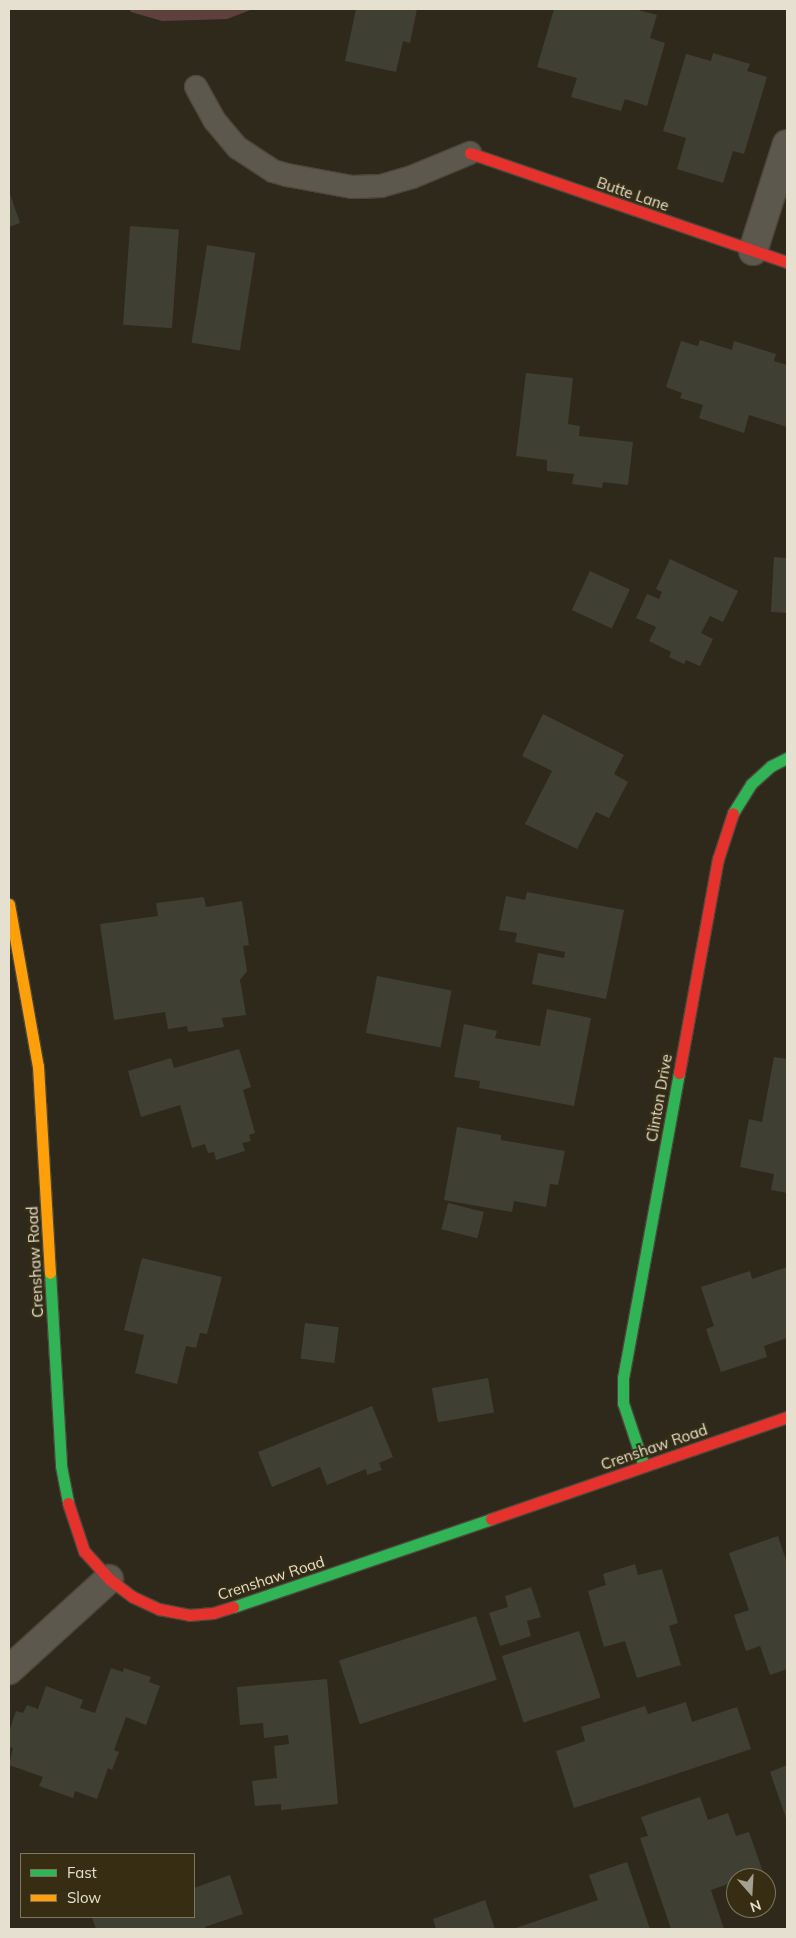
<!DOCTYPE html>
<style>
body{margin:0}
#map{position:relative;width:796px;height:1938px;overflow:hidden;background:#2e291b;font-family:Mulish,sans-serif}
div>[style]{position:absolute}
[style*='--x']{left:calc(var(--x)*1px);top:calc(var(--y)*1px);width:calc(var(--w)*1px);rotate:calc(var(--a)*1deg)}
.green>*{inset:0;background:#5e413e}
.building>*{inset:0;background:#403f34;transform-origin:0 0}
.roads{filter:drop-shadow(1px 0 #4c473b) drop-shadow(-1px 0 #4c473b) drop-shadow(0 1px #4c473b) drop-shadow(0 -1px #4c473b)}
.lane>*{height:22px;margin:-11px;padding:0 11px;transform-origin:11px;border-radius:11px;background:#5c584d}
.street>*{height:28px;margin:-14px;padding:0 14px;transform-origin:14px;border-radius:14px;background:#5c584d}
.fast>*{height:11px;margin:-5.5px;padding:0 5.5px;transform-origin:5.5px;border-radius:5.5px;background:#30b455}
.slow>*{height:11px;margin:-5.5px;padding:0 5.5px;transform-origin:5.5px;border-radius:5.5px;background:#ff9f0a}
.jam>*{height:11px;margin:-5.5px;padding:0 5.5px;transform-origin:5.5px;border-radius:5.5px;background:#e5322d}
span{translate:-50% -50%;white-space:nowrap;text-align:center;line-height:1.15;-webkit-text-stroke:4px #362d13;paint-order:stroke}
.street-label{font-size:15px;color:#e6e0d1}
.frame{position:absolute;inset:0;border:10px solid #e6e0d1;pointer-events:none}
.legend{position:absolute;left:20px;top:1853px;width:175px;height:65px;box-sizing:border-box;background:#362d13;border:1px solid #7c755f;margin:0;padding:6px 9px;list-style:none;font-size:15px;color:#e6e0d1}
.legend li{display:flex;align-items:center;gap:10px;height:25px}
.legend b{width:25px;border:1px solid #7c755f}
.north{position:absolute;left:726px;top:1868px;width:50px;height:50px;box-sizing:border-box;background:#362d13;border:1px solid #7c755f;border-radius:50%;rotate:161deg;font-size:14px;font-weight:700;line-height:20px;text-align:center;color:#e6e0d1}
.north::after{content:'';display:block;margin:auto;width:18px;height:22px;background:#a6a091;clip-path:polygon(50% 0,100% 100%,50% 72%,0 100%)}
</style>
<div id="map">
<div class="green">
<div style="clip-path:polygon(129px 9px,253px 9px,227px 19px,162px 21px,131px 12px)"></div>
</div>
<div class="building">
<div style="clip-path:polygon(356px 9px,417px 9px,410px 43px,403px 41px,396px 72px,345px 61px)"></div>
<div style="clip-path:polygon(554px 9px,634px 9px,657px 15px,650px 38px,665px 43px,647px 106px,625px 99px,621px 111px,571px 97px,577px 78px,537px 67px)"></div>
<div style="clip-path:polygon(713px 53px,750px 64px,747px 71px,767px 77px,744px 154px,733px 151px,723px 183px,677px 169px,686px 138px,663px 131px,686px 54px,711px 61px)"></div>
<div style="clip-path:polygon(9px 191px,20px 223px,9px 227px)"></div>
<div style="left:130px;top:226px;width:49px;height:99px;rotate:4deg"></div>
<div style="left:207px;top:245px;width:49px;height:99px;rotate:9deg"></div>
<div style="clip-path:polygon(700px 340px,732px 350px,734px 341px,776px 354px,774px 361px,787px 365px,787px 427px,749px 415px,744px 433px,699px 418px,703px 405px,680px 398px,682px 393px,666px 387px,681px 341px,698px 346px)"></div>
<div style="clip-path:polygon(526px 373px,573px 378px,568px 424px,580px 426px,579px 436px,633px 442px,628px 485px,603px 482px,602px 488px,572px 484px,574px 474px,547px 471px,547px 460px,516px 456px)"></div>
<div style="clip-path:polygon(774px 557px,787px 558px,787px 613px,771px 612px)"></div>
<div style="clip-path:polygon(670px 559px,738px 591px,723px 622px,710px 616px,701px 633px,713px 639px,700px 666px,686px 660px,684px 664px,669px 657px,671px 652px,649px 641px,656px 627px,636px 618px,647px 594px,659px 599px,662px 592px,656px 589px)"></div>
<div style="left:590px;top:571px;width:44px;height:43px;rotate:25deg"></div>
<div style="clip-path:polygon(543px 714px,624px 755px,614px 774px,628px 782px,609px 818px,596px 812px,577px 849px,525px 824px,552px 771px,522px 756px)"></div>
<div style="clip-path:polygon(527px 892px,624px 910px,606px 999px,532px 984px,538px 953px,564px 958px,565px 952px,515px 942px,517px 933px,499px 930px,506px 896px,525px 900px)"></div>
<div style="clip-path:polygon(204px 897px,206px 907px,242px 901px,249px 945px,243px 946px,247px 971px,240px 980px,246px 1015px,222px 1018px,224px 1027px,188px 1032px,187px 1026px,168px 1029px,165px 1012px,114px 1020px,100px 924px,158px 916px,156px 903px)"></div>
<div style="left:377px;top:976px;width:76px;height:58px;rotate:11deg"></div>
<div style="clip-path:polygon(547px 1009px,591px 1018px,574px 1106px,479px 1088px,480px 1081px,454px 1077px,464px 1024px,497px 1031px,495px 1038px,540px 1046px)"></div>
<div style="clip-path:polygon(239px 1049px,251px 1087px,243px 1090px,255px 1133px,249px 1135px,251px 1141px,242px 1143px,245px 1151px,216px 1160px,214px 1152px,208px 1153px,205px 1144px,192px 1148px,180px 1105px,141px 1117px,128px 1071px,171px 1058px,174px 1068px)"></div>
<div style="clip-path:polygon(774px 1057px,787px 1059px,787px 1193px,771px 1190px,774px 1174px,740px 1167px,749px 1119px,762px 1122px)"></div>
<div style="clip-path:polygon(457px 1127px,501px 1135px,501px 1140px,565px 1151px,558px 1185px,550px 1184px,546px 1207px,514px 1201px,512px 1212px,444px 1200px)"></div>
<div style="left:448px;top:1203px;width:37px;height:27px;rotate:14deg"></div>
<div style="clip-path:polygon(142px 1258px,222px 1277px,207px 1334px,200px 1333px,196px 1348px,186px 1346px,177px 1384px,135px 1373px,144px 1335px,124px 1330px)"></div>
<div style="clip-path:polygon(787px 1267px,787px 1338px,764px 1346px,767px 1357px,721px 1372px,706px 1329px,714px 1326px,701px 1287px,750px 1271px,752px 1279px)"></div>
<div style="left:305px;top:1323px;width:34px;height:36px;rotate:7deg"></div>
<div style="left:488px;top:1378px;width:35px;height:57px;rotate:80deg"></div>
<div style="clip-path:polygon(372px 1406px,393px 1457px,379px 1463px,382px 1470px,367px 1475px,366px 1469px,327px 1485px,320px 1467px,272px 1487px,258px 1452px)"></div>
<div style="clip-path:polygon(778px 1536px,787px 1563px,787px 1669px,770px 1675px,760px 1646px,746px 1651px,734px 1615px,749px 1610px,729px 1553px)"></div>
<div style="clip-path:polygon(635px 1564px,638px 1575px,662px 1569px,678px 1623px,669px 1626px,681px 1665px,637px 1678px,625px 1641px,604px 1647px,588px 1591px,606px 1585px,603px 1574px)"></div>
<div style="clip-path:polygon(531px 1587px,541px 1617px,527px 1621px,531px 1636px,500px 1646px,489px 1613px,508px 1607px,505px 1596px)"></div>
<div style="left:476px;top:1616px;width:67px;height:144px;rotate:72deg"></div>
<div style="left:579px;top:1631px;width:70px;height:81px;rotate:72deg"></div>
<div style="clip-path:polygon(111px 1668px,123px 1672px,124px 1668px,151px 1677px,149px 1682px,160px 1686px,146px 1725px,126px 1717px,114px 1750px,119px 1752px,112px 1770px,108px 1768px,97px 1799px,75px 1791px,73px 1798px,39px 1786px,43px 1777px,9px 1765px,13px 1748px,9px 1747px,9px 1732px,16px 1711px,23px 1713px,27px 1705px,38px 1709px,46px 1686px,83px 1700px,80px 1708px,95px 1713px)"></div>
<div style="clip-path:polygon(327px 1679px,338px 1804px,281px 1810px,281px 1804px,255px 1806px,252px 1781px,277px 1778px,274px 1746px,289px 1744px,288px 1735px,264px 1738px,263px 1723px,240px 1725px,237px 1687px)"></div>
<div style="clip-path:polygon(686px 1702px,692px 1722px,737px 1707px,751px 1749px,574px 1808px,556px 1751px,585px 1741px,581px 1727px,645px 1706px,648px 1714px)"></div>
<div style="clip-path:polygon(787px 1765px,787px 1821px,770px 1772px)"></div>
<div style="clip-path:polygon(700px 1797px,708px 1820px,728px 1813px,736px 1836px,749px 1832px,763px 1872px,745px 1878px,736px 1878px,736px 1881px,711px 1890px,724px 1929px,671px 1929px,640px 1838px,648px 1836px,641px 1817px)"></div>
<div style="clip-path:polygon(627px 1862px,650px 1929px,513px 1929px,598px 1900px,589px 1875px)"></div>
<div style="clip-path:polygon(230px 1875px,243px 1914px,205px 1927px,206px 1929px,96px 1929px,92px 1917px,194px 1917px,194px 1888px)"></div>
<div style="clip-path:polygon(485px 1900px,495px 1929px,436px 1929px,433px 1919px)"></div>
</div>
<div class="roads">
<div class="lane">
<div style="--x:196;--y:87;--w:39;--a:61"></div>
<div style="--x:215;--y:121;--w:35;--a:50"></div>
<div style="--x:238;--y:148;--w:42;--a:33.3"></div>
<div style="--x:273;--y:171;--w:15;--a:16"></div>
<div style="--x:287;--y:175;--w:66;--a:10.5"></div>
<div style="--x:352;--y:187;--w:29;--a:-2"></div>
<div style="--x:381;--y:186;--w:32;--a:-16"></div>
<div style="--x:412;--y:177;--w:63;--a:-22.5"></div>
</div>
<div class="street">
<div style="--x:753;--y:251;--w:112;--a:-72.4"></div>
<div style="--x:9;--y:1670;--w:135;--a:-42.3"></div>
</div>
<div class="fast">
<div style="--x:733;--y:813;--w:34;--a:-58"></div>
<div style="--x:751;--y:784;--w:27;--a:-42"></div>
<div style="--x:771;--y:766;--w:18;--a:-27"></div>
<div style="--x:50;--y:1273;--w:193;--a:86.7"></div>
<div style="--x:61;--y:1466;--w:38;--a:79"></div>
<div style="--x:644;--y:1466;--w:66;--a:-108.4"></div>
<div style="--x:623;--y:1403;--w:25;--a:-90"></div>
<div style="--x:623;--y:1378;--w:310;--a:-79.6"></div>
<div style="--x:233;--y:1607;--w:273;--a:-18.8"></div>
</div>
<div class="slow">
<div style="--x:9;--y:904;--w:165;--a:79.9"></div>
<div style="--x:38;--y:1066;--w:207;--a:86.7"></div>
</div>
<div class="jam">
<div style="--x:470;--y:153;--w:335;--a:19"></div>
<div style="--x:679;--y:1073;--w:218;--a:-79.7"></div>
<div style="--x:718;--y:859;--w:48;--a:-71.9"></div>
<div style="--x:68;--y:1503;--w:51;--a:71.6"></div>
<div style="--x:84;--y:1551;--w:38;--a:48"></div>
<div style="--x:109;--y:1579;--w:30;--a:37"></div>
<div style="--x:133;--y:1597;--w:29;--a:25"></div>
<div style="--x:159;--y:1609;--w:31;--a:11"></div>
<div style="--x:189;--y:1615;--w:24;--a:-5"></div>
<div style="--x:213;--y:1613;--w:21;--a:-17"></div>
<div style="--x:491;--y:1519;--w:313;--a:-19"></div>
</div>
</div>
<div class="street-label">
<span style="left:633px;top:194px;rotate:19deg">Butte Lane</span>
<span style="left:659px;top:1098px;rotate:-80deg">Clinton Drive</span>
<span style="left:35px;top:1262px;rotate:-93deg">Crenshaw Road</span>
<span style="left:654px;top:1447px;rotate:-19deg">Crenshaw Road</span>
<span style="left:271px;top:1578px;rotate:-18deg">Crenshaw Road</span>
</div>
<div class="frame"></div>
<ul class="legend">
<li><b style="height:6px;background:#30b455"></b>Fast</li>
<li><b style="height:6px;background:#ff9f0a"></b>Slow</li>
</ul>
<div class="north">N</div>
</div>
